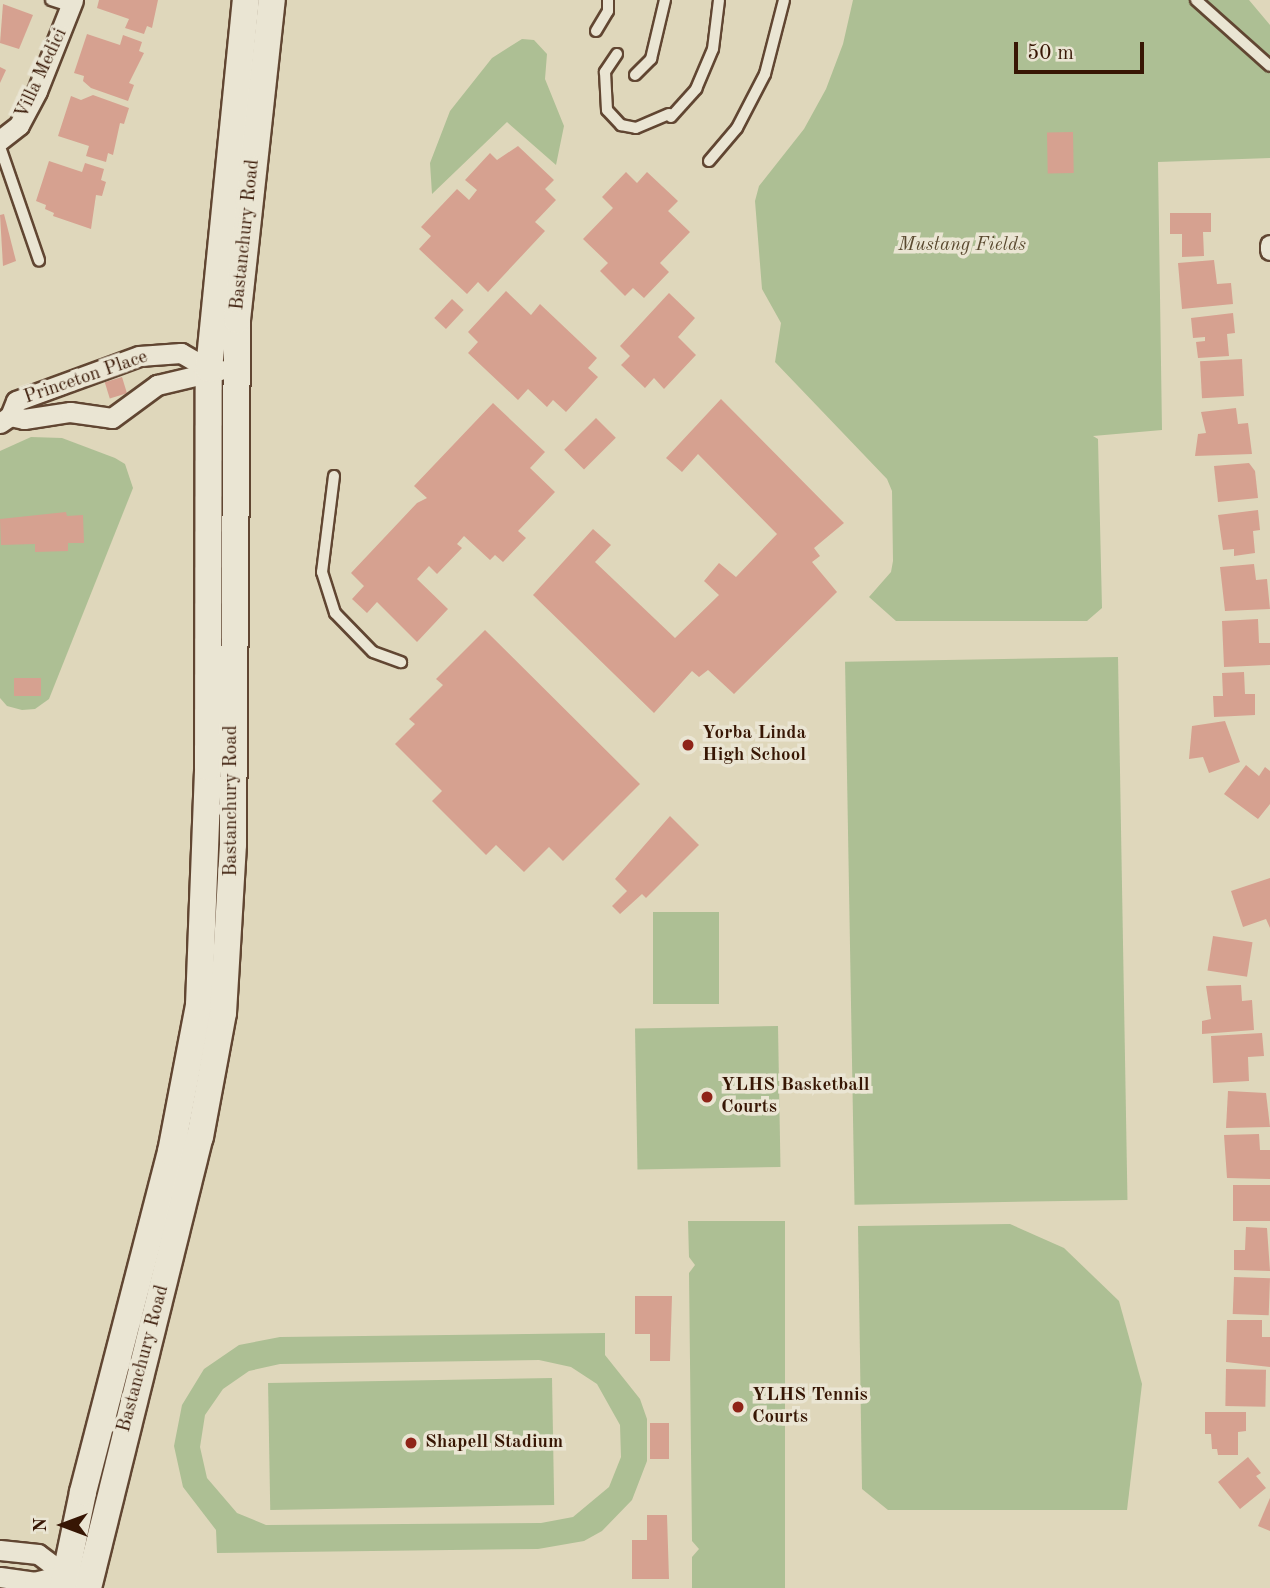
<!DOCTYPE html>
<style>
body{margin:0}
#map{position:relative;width:1270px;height:1588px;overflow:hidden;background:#dfd7bb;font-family:"Old Standard TT",serif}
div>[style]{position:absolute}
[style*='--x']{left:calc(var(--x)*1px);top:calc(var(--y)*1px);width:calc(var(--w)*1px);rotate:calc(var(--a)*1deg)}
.green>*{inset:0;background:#adbf94;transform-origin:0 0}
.building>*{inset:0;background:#d6a190;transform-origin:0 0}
.roads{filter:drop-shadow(2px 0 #614632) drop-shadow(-2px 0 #614632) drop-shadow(0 2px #614632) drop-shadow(0 -2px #614632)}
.lane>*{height:10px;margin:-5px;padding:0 5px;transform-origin:5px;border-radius:5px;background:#eae5d3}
.street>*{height:19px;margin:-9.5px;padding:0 9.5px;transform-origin:9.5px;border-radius:9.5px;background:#eae5d3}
.secondary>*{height:26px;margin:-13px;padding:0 13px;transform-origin:13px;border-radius:13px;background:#eae5d3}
.dots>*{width:19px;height:19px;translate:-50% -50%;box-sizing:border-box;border:4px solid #eae5d3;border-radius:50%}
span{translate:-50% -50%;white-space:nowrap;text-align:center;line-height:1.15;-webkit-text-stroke:7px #eae5d3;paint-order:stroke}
.street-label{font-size:19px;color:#371604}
.park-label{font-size:19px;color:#5a492f;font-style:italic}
.poi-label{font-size:19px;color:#371604;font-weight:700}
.left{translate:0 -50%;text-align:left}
.north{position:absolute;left:28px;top:1490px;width:70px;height:70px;-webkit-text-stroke:5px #eae5d3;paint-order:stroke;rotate:270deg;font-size:19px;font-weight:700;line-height:28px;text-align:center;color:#371604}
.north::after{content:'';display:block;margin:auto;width:24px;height:32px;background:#371604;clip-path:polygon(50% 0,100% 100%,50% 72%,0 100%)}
.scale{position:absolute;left:1014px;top:42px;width:130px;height:32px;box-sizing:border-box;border:4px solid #371604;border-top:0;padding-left:9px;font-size:21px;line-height:24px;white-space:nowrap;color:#371604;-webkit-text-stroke:5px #eae5d3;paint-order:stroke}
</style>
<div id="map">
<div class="green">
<div style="clip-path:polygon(853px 0,1249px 0,1270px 25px,1270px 158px,1158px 162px,1162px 430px,1093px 436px,1098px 439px,1102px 608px,1087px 621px,896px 621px,869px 597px,891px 572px,893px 561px,892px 491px,887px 479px,775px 362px,781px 323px,762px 289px,755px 201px,759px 186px,804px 129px,826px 89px,843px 44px)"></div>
<div style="clip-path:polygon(522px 39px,534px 40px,547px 54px,545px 79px,564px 126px,556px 165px,507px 122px,432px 194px,430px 163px,450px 111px,492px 58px)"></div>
<div style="clip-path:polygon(31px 437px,62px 438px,115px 458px,125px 464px,133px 488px,49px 699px,35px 709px,22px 710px,7px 706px,0 698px,0 451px)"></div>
<div style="left:1118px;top:657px;width:543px;height:273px;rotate:89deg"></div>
<div style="left:653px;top:912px;width:66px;height:92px"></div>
<div style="left:778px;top:1026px;width:141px;height:143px;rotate:89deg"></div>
<div style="clip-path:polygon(688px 1221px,785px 1221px,785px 1588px,692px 1588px,692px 1557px,699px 1549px,692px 1541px,689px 1273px,695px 1265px,689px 1257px)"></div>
<div style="clip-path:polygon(1010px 1224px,1064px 1248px,1119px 1301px,1142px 1384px,1127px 1510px,888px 1510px,862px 1489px,858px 1226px)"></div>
<div style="clip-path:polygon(evenodd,605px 1333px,605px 1355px,640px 1399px,647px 1419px,647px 1461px,632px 1500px,602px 1531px,584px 1541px,538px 1549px,217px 1553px,216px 1530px,183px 1487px,174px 1446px,182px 1405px,204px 1369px,239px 1345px,280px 1337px,605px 1333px,539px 1360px,571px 1367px,597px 1384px,620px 1425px,621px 1457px,609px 1487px,573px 1517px,541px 1523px,266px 1525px,237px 1513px,207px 1478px,200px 1447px,205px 1415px,223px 1389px,249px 1371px,280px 1364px,539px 1360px)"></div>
<div style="left:552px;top:1378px;width:127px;height:284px;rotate:89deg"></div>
</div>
<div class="building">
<div style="clip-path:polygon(99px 0,158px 0,152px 28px,147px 26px,144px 34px,125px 28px,129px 19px,97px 8px)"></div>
<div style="clip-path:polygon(3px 4px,33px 15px,19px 49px,0 43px)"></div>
<div style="clip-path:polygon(87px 34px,120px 45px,123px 35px,142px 42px,139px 51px,144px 53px,129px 83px,134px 85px,128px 101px,91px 88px,83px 81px,84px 76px,74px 73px)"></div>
<div style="clip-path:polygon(0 67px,6px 70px,0 83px)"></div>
<div style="clip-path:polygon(93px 95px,129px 108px,124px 124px,120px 123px,113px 155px,108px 153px,106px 162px,86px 156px,89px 146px,58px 136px,71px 96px,81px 100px)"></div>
<div style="left:1073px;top:132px;width:41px;height:26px;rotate:89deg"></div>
<div style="clip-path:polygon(518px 146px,554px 180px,545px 189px,556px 200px,535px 222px,545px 231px,488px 292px,478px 282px,467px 294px,419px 249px,431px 236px,421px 227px,457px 189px,469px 200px,477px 190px,465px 180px,490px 153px,497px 160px)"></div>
<div style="clip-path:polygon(49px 161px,82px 172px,85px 163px,104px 169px,101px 180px,106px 182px,102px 196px,96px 195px,91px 229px,53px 216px,54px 213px,45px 209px,46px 205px,36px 201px)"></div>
<div style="clip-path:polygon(626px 172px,637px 183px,647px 172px,678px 201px,668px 211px,690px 232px,660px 263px,669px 272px,644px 298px,633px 288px,625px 296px,600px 271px,608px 263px,583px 239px,613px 208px,602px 197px)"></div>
<div style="clip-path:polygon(1170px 213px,1211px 213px,1211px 232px,1203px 232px,1204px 256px,1182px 257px,1182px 234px,1170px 234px)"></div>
<div style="clip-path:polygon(4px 214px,16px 261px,3px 266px,0 215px)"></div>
<div style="clip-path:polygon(1214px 260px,1217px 284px,1231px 283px,1233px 304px,1182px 309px,1178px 263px)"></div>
<div style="clip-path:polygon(506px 291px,531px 315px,540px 304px,597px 358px,588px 368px,598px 377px,566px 412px,553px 400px,547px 407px,528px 389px,518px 400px,468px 353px,478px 342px,468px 332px)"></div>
<div style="clip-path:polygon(669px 293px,695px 318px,678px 337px,696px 355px,664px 389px,654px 378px,645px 388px,621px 365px,630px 356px,620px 346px)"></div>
<div style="left:452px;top:299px;width:16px;height:26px;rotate:43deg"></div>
<div style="clip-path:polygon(1233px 313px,1235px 333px,1227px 334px,1229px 356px,1198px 358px,1196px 342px,1205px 341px,1205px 337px,1193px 338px,1191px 318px)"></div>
<div style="left:1242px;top:359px;width:37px;height:42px;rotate:87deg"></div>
<div style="left:122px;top:377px;width:17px;height:18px;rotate:73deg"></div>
<div style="clip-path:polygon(721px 399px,844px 523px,814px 548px,820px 556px,812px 562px,837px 592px,734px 694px,708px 670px,699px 677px,692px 671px,654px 713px,533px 595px,593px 529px,611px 545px,595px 562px,675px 638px,719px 595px,704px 581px,719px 563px,736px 577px,777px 534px,698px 454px,682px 472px,666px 458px)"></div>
<div style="clip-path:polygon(493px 403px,545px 452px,530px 468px,555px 492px,518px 531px,526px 538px,503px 562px,495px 555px,490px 560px,464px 536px,457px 544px,462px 548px,437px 574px,429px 566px,417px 579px,448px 609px,417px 642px,377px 602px,367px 613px,352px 599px,364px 586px,351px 573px,417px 503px,427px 498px,414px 486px)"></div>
<div style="clip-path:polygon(1236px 408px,1238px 424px,1248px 423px,1252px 454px,1195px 456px,1198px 434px,1206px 433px,1201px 412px)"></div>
<div style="left:596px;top:418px;width:28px;height:45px;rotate:45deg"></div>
<div style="clip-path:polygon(1249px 463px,1255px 471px,1258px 498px,1218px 502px,1214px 466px)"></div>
<div style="clip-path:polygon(1258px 510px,1260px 530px,1253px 531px,1255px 553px,1234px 556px,1234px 549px,1223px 550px,1218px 515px)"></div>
<div style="clip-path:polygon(66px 512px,67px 516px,83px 515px,84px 543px,68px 543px,68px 551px,35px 552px,35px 544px,1px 545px,0 519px)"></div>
<div style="clip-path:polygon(1254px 564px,1256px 580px,1267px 579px,1270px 609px,1225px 611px,1220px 567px)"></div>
<div style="clip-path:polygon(1258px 619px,1259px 643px,1270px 643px,1270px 665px,1224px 667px,1222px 621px)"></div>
<div style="clip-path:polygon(485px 630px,640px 784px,563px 861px,549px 847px,524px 872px,496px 845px,486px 855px,432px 801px,442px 791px,395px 744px,415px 724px,409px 719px,443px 685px,436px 679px)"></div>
<div style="clip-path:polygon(1244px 672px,1245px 694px,1255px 694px,1255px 715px,1214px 717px,1213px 696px,1223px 696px,1222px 673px)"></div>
<div style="left:41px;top:678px;width:18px;height:27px;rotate:90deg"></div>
<div style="clip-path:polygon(1225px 721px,1240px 762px,1209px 773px,1203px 757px,1189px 759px,1192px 726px)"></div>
<div style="clip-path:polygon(1246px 765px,1259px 776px,1265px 767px,1270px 771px,1270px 804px,1258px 819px,1224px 794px)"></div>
<div style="clip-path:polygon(670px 816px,699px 845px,646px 898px,642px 894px,620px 914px,612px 906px,627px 891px,615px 879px)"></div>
<div style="clip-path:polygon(1270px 878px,1270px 928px,1266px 919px,1243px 927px,1231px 891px)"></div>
<div style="left:1213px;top:936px;width:40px;height:35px;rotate:9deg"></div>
<div style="clip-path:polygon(1241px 985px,1242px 1001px,1252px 1000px,1254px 1030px,1202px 1034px,1202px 1021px,1211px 1019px,1206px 986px)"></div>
<div style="clip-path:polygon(1262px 1033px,1264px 1056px,1248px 1057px,1249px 1081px,1213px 1083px,1211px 1036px)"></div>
<div style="clip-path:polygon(1228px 1091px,1266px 1093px,1270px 1127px,1226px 1128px)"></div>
<div style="clip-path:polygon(1259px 1134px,1260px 1150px,1270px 1150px,1270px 1179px,1227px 1178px,1224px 1135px)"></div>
<div style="left:1270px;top:1185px;width:36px;height:37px;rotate:90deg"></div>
<div style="clip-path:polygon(1246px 1227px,1267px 1228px,1270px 1271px,1234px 1270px,1234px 1250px,1245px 1250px)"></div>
<div style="left:1234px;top:1277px;width:36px;height:37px;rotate:2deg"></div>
<div style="clip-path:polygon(635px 1296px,672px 1296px,670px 1361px,650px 1361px,650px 1334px,635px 1334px)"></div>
<div style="clip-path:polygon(1227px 1320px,1262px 1320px,1262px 1337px,1270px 1337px,1270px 1367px,1226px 1362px)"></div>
<div style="left:1226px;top:1369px;width:40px;height:37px;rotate:1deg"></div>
<div style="clip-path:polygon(1205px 1412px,1246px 1412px,1246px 1431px,1238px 1432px,1238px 1455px,1218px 1455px,1217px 1449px,1212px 1449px,1211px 1434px,1205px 1434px)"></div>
<div style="left:650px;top:1423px;width:19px;height:36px"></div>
<div style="clip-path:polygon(1248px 1457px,1261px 1473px,1256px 1476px,1266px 1488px,1240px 1509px,1218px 1482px)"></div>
<div style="clip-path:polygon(1270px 1498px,1270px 1531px,1258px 1526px)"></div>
<div style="clip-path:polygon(647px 1515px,667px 1515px,669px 1579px,632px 1579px,632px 1540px,647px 1540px)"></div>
</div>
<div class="roads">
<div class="lane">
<div style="--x:51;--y:0;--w:22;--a:18"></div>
<div style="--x:1196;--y:0;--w:99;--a:41.7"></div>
<div style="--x:596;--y:31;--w:23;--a:-59"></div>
<div style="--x:608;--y:11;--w:11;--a:-90"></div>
<div style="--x:617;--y:54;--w:22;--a:124"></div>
<div style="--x:605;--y:72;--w:38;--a:87"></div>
<div style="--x:607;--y:110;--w:21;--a:47"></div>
<div style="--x:621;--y:125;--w:15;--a:11"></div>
<div style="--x:636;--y:128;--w:36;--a:-23"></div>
<div style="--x:635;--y:75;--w:23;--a:-45"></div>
<div style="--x:651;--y:59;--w:61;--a:-76.7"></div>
<div style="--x:671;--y:117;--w:38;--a:-48"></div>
<div style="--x:696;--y:89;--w:43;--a:-67"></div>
<div style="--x:713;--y:49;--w:49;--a:-83"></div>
<div style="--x:0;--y:147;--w:120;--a:71"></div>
<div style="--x:709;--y:161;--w:43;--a:-49.7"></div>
<div style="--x:737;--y:128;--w:61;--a:-62.6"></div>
<div style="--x:765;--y:74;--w:76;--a:-75.6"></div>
<div style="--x:334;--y:476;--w:97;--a:97.1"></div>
<div style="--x:322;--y:572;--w:43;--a:72.4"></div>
<div style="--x:335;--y:613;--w:54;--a:45.7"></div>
<div style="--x:373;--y:652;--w:30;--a:20"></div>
</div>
<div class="street">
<div style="--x:0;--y:140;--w:24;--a:-38"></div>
<div style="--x:19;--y:125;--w:38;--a:-62"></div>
<div style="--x:37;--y:91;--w:98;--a:-68.4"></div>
<div style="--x:1270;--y:245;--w:5;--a:90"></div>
<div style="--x:10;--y:416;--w:14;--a:12"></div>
<div style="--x:24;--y:419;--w:47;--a:-8.7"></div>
<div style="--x:70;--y:412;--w:42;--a:8.1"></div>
<div style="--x:112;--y:418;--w:56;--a:-36.3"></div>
<div style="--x:157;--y:385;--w:65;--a:-13.4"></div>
<div style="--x:0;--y:423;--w:12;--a:-35"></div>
<div style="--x:10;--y:416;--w:16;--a:-68"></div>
<div style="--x:16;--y:401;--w:131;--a:-20.1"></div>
<div style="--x:139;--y:356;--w:42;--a:-4.1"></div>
<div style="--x:181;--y:353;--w:32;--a:30"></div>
<div style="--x:0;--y:1550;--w:38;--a:6"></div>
<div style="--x:38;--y:1554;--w:34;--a:37"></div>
<div style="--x:65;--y:1574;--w:11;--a:10"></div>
<div style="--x:0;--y:1577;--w:34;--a:8"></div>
<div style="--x:34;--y:1582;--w:32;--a:-14"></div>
</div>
<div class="secondary">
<div style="--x:63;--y:1588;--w:98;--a:-78.2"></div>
<div style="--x:83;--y:1492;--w:351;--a:-75.5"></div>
<div style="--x:171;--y:1152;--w:150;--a:-79.2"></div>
<div style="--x:199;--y:1005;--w:238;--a:-87.8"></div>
<div style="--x:208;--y:767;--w:398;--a:-89.9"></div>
<div style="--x:209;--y:369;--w:371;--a:-84.3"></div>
<div style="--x:88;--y:1588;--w:465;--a:-76.1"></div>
<div style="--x:200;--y:1137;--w:126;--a:-79.5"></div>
<div style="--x:223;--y:1013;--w:169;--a:-86.6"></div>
<div style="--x:233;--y:844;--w:524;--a:-89.56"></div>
<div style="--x:237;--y:320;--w:322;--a:-83.8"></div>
</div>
</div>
<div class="dots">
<div style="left:688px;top:745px;background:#8f2418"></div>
<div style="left:707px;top:1097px;background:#8f2418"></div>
<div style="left:738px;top:1407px;background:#8f2418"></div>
<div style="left:411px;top:1443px;background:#8f2418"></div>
</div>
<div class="street-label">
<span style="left:42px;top:74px;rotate:-65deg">Villa Medici</span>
<span style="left:246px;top:235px;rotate:-84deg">Bastanchury Road</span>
<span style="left:86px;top:378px;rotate:-19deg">Princeton Place</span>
<span style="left:232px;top:801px;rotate:-90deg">Bastanchury Road</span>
<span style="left:144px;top:1359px;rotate:-75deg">Bastanchury Road</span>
</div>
<div class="park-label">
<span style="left:962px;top:246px">Mustang Fields</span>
</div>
<div class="poi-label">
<span class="left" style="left:702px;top:745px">Yorba Linda<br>High School</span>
<span class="left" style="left:721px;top:1097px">YLHS Basketball<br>Courts</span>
<span class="left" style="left:752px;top:1407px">YLHS Tennis<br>Courts</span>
<span class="left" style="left:425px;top:1443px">Shapell Stadium</span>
</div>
<div class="north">N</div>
<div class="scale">50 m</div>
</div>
